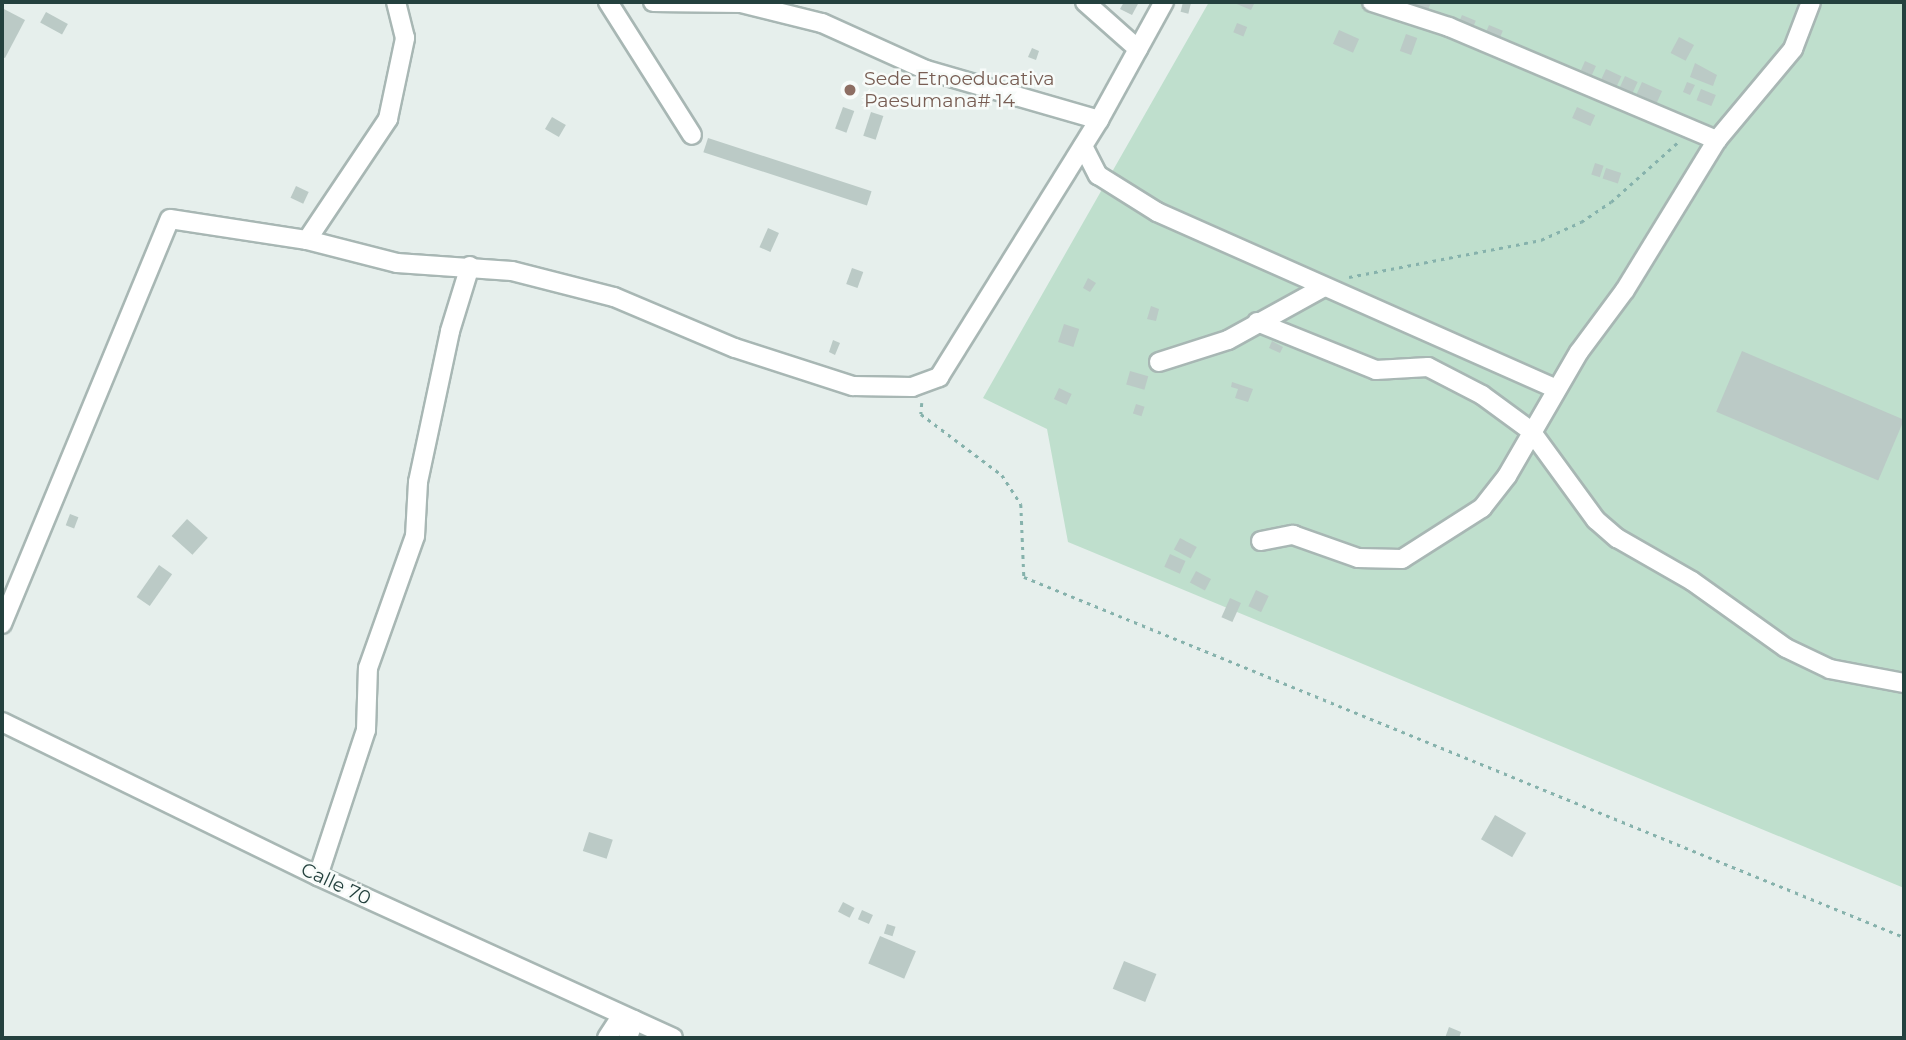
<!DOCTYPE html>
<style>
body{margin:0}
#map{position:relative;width:1906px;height:1040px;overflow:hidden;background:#e6efec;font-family:Montserrat,sans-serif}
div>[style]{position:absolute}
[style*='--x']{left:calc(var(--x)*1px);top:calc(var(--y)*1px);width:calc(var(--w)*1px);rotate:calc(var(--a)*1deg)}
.green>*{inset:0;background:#bfdfcd}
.building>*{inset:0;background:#bbcac6;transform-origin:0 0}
.path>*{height:2.5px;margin-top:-1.25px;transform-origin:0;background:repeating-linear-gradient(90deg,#86b2ac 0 3.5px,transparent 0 8.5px)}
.roads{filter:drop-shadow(2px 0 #a8b7b4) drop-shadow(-2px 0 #a8b7b4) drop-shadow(0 2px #a8b7b4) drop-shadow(0 -2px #a8b7b4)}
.minor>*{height:18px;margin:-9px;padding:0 9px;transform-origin:9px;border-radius:9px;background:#fff}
.dots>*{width:19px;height:19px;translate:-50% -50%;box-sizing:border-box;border:4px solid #f7fbf9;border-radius:50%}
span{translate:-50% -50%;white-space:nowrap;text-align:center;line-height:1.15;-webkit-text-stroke:5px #f7fbf9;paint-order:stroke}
.education-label{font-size:19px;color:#785e54}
.left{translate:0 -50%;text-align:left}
.street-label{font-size:19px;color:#24413e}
.frame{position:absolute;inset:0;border:4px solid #24413e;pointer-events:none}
</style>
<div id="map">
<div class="green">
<div style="clip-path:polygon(1209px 2px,1904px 2px,1904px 888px,1068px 542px,1047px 429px,983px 398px)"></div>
</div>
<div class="building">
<div style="clip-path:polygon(1124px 2px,1139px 2px,1132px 15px,1120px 9px)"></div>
<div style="left:1183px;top:2px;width:8px;height:10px;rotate:14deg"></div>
<div style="clip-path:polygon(1232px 2px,1255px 2px,1251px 10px)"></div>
<div style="clip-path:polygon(1411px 2px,1431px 2px,1427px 13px,1409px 7px)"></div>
<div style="clip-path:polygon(2px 8px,25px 20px,5px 58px,2px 57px)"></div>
<div style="left:46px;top:12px;width:25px;height:12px;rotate:29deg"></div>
<div style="left:1462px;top:15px;width:15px;height:11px;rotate:23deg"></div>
<div style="left:1237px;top:23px;width:11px;height:10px;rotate:22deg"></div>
<div style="left:1489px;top:25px;width:15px;height:14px;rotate:23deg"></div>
<div style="left:1339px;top:30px;width:22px;height:15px;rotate:24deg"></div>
<div style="left:1406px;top:34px;width:12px;height:18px;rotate:20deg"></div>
<div style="left:1679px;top:37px;width:17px;height:18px;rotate:28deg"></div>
<div style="clip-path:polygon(1032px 48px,1039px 51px,1036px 60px,1028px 57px)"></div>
<div style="left:1585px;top:61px;width:12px;height:10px;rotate:24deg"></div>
<div style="clip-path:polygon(1695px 63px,1717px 75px,1713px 86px,1690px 77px)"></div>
<div style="left:1606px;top:69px;width:17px;height:13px;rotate:25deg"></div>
<div style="left:1625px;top:76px;width:14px;height:14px;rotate:25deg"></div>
<div style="left:1642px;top:82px;width:22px;height:13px;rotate:24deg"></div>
<div style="clip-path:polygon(1687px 82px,1695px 85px,1690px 95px,1683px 92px)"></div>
<div style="left:1701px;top:89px;width:16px;height:12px;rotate:22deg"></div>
<div style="left:843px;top:107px;width:12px;height:23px;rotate:20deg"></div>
<div style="left:1577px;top:107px;width:20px;height:12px;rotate:24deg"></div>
<div style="left:871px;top:112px;width:13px;height:25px;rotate:18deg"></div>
<div style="left:552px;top:117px;width:16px;height:14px;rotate:30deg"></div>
<div style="left:708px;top:138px;width:172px;height:15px;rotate:18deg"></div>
<div style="left:1595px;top:163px;width:9px;height:12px;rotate:18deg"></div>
<div style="left:1606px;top:168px;width:16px;height:11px;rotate:18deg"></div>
<div style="left:296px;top:186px;width:14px;height:13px;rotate:25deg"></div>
<div style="left:768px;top:228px;width:12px;height:21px;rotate:24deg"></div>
<div style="left:852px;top:268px;width:12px;height:17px;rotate:20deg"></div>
<div style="clip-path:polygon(1088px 278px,1096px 283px,1090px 292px,1083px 288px)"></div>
<div style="clip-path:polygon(1151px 306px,1159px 309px,1156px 321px,1147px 319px)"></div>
<div style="left:1064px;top:324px;width:16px;height:19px;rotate:18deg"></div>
<div style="clip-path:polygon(833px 340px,840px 343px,835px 355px,829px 352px)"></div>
<div style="clip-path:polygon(1272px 341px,1283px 347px,1280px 353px,1269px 348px)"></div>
<div style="left:1742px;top:351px;width:176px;height:66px;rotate:23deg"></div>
<div style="left:1130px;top:371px;width:19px;height:14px;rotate:16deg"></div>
<div style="clip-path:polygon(1232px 382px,1253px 389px,1248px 402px,1235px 398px,1238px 389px,1231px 387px)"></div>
<div style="left:1059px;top:388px;width:14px;height:12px;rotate:25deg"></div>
<div style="left:1136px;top:404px;width:9px;height:10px;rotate:18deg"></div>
<div style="left:70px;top:514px;width:9px;height:12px;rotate:21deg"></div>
<div style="left:187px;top:519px;width:28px;height:23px;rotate:42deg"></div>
<div style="left:1180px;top:538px;width:19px;height:13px;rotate:28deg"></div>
<div style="left:1170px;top:554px;width:17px;height:14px;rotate:24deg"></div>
<div style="left:159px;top:565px;width:16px;height:39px;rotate:35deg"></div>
<div style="left:1196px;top:571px;width:17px;height:13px;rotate:28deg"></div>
<div style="left:1256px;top:590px;width:14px;height:18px;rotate:25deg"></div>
<div style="left:1230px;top:598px;width:12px;height:21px;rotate:24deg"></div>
<div style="left:1495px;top:815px;width:36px;height:28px;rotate:30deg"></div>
<div style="left:589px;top:832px;width:25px;height:20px;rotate:18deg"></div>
<div style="left:843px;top:902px;width:13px;height:11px;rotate:27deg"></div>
<div style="left:862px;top:910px;width:12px;height:10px;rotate:24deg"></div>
<div style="left:887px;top:924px;width:9px;height:10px;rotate:18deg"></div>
<div style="left:880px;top:936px;width:39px;height:30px;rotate:23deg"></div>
<div style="left:1124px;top:961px;width:35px;height:30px;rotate:22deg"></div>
<div style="clip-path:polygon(1449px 1027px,1461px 1032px,1459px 1038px,1445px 1038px)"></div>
</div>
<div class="path">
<div style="--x:1349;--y:277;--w:196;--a:-10.9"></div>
<div style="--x:1541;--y:240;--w:44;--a:-24.2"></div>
<div style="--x:1581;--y:222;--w:36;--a:-34"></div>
<div style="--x:1611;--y:202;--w:89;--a:-41.8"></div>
<div style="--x:922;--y:403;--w:11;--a:95"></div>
<div style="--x:921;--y:414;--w:101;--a:37"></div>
<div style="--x:1002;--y:475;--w:35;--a:57"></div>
<div style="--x:1021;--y:504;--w:73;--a:87.6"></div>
<div style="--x:1024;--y:577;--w:951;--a:22.25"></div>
</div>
<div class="roads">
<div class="minor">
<div style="--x:608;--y:2;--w:157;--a:57.7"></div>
<div style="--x:653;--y:2;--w:88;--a:0.7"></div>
<div style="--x:741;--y:3;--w:83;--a:13.9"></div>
<div style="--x:822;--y:23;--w:114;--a:24.3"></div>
<div style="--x:926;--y:70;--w:180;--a:16.1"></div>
<div style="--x:1085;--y:2;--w:71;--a:41.6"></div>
<div style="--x:1372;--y:2;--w:81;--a:18"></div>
<div style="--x:1449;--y:27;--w:291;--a:22.9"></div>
<div style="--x:1083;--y:146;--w:33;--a:63"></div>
<div style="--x:1098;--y:175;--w:70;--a:32.1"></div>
<div style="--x:1157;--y:212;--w:437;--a:23.9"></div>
<div style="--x:307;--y:240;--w:146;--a:-56.2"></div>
<div style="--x:388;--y:119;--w:83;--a:-78.1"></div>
<div style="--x:405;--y:38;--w:37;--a:-104"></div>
<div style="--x:1257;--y:322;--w:128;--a:22"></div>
<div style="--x:1376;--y:370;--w:52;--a:-3.3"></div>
<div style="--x:1428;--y:367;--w:61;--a:27.4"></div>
<div style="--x:1482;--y:395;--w:61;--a:36.3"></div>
<div style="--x:1531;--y:431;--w:110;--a:53.9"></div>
<div style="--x:1596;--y:520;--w:28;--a:41"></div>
<div style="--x:1617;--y:538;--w:86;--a:29.8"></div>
<div style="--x:1692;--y:581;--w:115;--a:35.5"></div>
<div style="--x:1786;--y:648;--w:49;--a:25.5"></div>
<div style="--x:1830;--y:669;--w:75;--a:10.7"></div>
<div style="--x:1159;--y:362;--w:72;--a:-17.7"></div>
<div style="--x:1228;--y:340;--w:110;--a:-28.9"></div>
<div style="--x:1261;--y:541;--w:33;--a:-11"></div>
<div style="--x:1293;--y:535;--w:69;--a:19.5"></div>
<div style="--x:1358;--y:558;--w:44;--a:1.3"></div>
<div style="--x:1402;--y:559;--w:95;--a:-32.5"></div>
<div style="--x:1482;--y:508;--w:41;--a:-52"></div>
<div style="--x:1507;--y:476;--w:143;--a:-59.9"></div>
<div style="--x:1579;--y:352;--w:77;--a:-53.4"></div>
<div style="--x:1625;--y:290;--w:176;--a:-58.5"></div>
<div style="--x:1717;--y:140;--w:119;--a:-50.1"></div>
<div style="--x:1793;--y:49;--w:50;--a:-69"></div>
<div style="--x:2;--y:624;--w:438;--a:-67.5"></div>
<div style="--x:170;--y:219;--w:139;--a:8.7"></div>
<div style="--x:307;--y:240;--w:93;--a:14.3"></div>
<div style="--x:397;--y:263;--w:115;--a:4"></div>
<div style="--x:512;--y:271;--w:105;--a:14.3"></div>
<div style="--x:614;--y:297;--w:131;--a:22.9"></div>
<div style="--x:735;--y:348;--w:124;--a:17.9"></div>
<div style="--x:853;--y:386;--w:59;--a:1"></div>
<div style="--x:912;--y:387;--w:29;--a:-20"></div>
<div style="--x:939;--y:377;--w:303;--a:-58.1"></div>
<div style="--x:1099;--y:120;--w:135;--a:-61.2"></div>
<div style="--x:2;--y:722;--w:352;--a:26"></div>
<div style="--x:318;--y:876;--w:390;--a:24.5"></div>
<div style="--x:318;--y:876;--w:154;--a:-71.8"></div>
<div style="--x:366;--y:730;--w:62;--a:-88.2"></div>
<div style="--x:368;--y:668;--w:140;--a:-70.4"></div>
<div style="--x:415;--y:536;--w:54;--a:-86.8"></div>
<div style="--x:418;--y:482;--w:154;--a:-78"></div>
<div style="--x:450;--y:331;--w:68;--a:-72.9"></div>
<div style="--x:607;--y:1038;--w:27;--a:-57"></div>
<div style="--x:628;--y:1038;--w:19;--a:-72"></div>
</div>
</div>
<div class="dots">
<div style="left:850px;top:90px;background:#8d6e63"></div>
</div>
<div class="education-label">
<span class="left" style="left:864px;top:90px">Sede Etnoeducativa<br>Paesumana# 14</span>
</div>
<div class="street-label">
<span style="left:336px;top:884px;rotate:25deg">Calle 70</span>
</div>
<div class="frame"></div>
</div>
